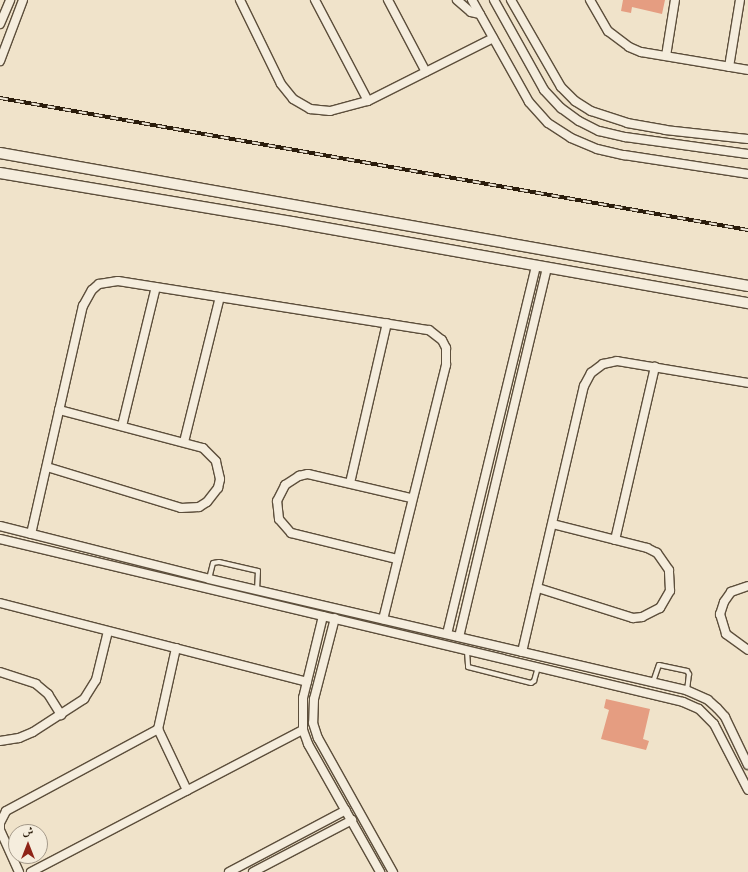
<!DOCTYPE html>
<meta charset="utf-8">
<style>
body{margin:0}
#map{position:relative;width:748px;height:872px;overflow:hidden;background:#f0e3ca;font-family:"Old Standard TT",Amiri,serif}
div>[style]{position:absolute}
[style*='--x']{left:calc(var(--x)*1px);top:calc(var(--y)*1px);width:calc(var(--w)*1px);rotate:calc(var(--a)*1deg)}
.building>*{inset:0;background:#e59d81}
.roads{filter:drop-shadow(1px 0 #5c4e3b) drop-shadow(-1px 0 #5c4e3b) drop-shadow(0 1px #5c4e3b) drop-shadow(0 -1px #5c4e3b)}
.service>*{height:4px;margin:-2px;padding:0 2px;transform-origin:2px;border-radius:2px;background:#f5eddd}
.minor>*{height:8px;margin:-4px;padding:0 4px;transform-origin:4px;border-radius:4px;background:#f5eddd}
.tertiary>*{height:10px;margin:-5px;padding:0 5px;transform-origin:5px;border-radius:5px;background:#f5eddd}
.rail>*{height:4px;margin-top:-2px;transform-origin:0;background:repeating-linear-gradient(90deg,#f5eddd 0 8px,#2a1c0b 0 16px);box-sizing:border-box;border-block:1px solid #2a1c0b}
span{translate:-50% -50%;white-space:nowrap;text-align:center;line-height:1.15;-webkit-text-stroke:4px #f5eddd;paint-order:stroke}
.north{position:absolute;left:8px;top:824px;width:40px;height:40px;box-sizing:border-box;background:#f5eddd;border:1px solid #a49989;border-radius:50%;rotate:0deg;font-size:11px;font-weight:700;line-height:16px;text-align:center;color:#2a1c0b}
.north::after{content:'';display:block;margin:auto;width:14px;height:18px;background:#8f2418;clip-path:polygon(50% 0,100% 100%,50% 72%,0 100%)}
</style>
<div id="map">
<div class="building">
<div style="clip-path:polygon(623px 0,665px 0,662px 14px,632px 7px,631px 13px,621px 11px)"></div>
<div style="clip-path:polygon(606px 699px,650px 709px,643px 739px,649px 741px,646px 750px,601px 739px,609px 710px,604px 708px)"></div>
</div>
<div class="roads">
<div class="service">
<div style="--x:209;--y:579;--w:16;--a:-76"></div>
<div style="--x:213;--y:563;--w:6;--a:-9"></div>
<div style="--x:219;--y:562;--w:40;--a:13"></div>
<div style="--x:258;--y:571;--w:19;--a:93"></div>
<div style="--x:467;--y:651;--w:16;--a:86"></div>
<div style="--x:468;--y:667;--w:65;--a:14.3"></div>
<div style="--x:531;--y:683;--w:4;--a:-34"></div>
<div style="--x:534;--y:681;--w:15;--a:-74"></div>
<div style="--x:653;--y:682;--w:18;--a:-71"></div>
<div style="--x:659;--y:665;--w:29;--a:12"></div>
<div style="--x:687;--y:671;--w:4;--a:56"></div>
<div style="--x:689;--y:674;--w:16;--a:97"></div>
</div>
<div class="minor">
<div style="--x:240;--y:0;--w:93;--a:64"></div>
<div style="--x:281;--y:84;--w:19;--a:51"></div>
<div style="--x:293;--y:99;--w:20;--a:30"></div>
<div style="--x:310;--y:109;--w:20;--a:6"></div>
<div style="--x:330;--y:111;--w:39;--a:-15"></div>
<div style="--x:368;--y:101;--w:140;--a:-26.7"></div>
<div style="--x:315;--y:0;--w:114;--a:62.3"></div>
<div style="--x:388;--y:0;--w:81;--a:62.2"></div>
<div style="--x:457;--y:0;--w:18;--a:41"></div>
<div style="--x:471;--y:12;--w:9;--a:13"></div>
<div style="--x:472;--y:0;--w:117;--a:60.8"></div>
<div style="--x:529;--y:102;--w:28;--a:48"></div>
<div style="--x:548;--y:123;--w:27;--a:33"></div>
<div style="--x:571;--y:138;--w:28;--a:23"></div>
<div style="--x:597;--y:149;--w:28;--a:13"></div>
<div style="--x:624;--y:155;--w:125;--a:8.7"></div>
<div style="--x:494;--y:0;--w:103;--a:60.9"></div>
<div style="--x:544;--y:90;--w:25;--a:47"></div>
<div style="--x:561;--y:108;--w:22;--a:36"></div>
<div style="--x:579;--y:121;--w:22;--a:27"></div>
<div style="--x:599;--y:131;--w:27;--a:13"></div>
<div style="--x:625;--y:137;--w:124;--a:7.9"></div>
<div style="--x:511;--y:0;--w:100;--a:60.1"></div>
<div style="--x:561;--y:87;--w:20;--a:45"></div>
<div style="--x:575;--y:101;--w:19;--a:32"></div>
<div style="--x:591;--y:111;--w:38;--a:18"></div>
<div style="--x:627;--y:123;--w:39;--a:10"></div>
<div style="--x:665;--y:130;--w:83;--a:6.2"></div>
<div style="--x:590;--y:0;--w:36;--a:60"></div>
<div style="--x:608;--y:31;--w:26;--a:37"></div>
<div style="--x:629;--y:47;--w:13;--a:23"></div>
<div style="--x:641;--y:52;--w:109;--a:9.5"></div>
<div style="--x:0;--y:24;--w:26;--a:-67"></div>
<div style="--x:666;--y:56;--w:57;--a:-80.9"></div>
<div style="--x:0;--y:61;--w:65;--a:-69.3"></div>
<div style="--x:729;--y:67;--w:68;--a:-80.7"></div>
<div style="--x:122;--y:426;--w:143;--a:-76.3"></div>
<div style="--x:184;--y:442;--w:149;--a:-76.1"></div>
<div style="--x:47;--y:467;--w:140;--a:17"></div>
<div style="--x:181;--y:508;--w:18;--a:-3"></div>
<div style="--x:199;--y:507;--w:9;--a:-32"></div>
<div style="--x:207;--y:502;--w:18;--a:-52"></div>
<div style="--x:218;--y:488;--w:9;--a:-77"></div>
<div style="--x:220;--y:479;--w:18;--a:-103"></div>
<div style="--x:216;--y:461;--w:18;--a:-135"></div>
<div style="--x:203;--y:448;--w:149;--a:-165.2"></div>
<div style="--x:350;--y:483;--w:164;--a:-77"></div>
<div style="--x:0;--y:526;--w:216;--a:14.2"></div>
<div style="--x:209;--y:579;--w:490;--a:13.1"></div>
<div style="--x:686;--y:690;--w:24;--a:24"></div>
<div style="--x:708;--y:700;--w:12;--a:42"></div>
<div style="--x:717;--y:708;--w:12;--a:48"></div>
<div style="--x:725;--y:717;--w:53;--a:64.4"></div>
<div style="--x:31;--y:534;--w:234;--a:-77.2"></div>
<div style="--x:83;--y:306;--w:18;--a:-61"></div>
<div style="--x:92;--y:290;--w:9;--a:-41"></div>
<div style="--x:99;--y:284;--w:19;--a:-9"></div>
<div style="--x:118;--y:281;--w:315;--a:9"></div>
<div style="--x:429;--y:330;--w:16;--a:38"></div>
<div style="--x:442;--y:340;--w:9;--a:63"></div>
<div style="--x:446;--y:348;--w:17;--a:90"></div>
<div style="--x:446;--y:365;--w:262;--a:103.9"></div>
<div style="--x:0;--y:539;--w:702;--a:13.42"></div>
<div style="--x:683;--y:702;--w:17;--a:24"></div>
<div style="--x:699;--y:709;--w:21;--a:45"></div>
<div style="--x:714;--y:724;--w:74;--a:62.7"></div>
<div style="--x:615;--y:540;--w:178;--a:-77"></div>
<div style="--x:397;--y:559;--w:109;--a:-166.2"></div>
<div style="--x:291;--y:533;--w:18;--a:-131"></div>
<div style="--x:279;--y:519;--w:18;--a:-96"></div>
<div style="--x:277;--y:501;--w:18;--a:-63"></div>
<div style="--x:285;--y:485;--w:17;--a:-33"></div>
<div style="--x:299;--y:476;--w:9;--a:-13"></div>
<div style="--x:308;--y:474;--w:106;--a:13.1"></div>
<div style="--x:748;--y:586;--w:18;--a:161"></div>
<div style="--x:731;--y:592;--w:12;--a:125"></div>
<div style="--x:724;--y:602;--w:13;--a:108"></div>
<div style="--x:720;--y:614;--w:21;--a:73"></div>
<div style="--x:726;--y:634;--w:27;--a:36"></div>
<div style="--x:538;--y:588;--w:100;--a:17.5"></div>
<div style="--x:633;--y:618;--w:9;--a:-6"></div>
<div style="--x:642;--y:617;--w:20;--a:-27"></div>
<div style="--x:660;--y:608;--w:20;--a:-60"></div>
<div style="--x:670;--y:591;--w:21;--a:-93"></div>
<div style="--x:669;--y:570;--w:21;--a:-125"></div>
<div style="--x:657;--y:553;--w:11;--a:-153"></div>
<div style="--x:647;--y:548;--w:97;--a:-165.7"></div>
<div style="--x:0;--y:603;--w:317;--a:14.4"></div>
<div style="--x:323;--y:616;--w:84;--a:103.7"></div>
<div style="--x:303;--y:698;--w:32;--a:90"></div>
<div style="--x:303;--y:730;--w:15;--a:70"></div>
<div style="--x:308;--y:744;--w:147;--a:60.6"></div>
<div style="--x:335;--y:618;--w:84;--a:104.5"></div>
<div style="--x:314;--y:699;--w:24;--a:92"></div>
<div style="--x:313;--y:723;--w:16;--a:72"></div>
<div style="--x:318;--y:738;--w:154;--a:60.8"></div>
<div style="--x:447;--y:634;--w:379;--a:-76.4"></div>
<div style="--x:459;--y:637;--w:379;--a:-76.6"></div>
<div style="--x:176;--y:648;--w:83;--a:102.5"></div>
<div style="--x:158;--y:729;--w:68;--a:64.6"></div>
<div style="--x:522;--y:652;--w:273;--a:-76.9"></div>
<div style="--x:584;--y:386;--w:15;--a:-62"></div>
<div style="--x:591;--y:373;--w:15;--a:-37"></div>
<div style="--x:603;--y:364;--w:14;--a:-12"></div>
<div style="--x:617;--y:361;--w:133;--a:9.5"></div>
<div style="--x:0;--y:672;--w:38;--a:18"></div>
<div style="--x:36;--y:684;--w:16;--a:40"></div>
<div style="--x:48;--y:694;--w:25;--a:58"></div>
<div style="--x:0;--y:741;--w:19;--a:-9"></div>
<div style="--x:19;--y:738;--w:15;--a:-23"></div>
<div style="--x:33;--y:732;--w:61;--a:-32.9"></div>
<div style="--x:84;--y:699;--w:22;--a:-58"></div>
<div style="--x:96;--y:680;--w:50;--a:-76.2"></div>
<div style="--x:19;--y:872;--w:46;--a:-114.3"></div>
<div style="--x:0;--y:830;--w:7;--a:-90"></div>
<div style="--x:0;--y:823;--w:13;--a:-63"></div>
<div style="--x:6;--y:811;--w:173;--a:-28.3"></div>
<div style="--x:31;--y:872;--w:307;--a:-27.6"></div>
<div style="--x:229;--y:872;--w:132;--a:-27.9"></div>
<div style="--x:253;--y:872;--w:112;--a:-27.7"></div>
</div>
<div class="tertiary">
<div style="--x:0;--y:153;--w:760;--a:10.08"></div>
<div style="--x:0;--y:173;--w:296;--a:9.5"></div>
<div style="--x:292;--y:222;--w:463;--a:10.1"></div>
</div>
</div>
<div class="rail">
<div style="--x:0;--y:98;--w:760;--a:10.01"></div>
</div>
<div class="north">ش</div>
</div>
